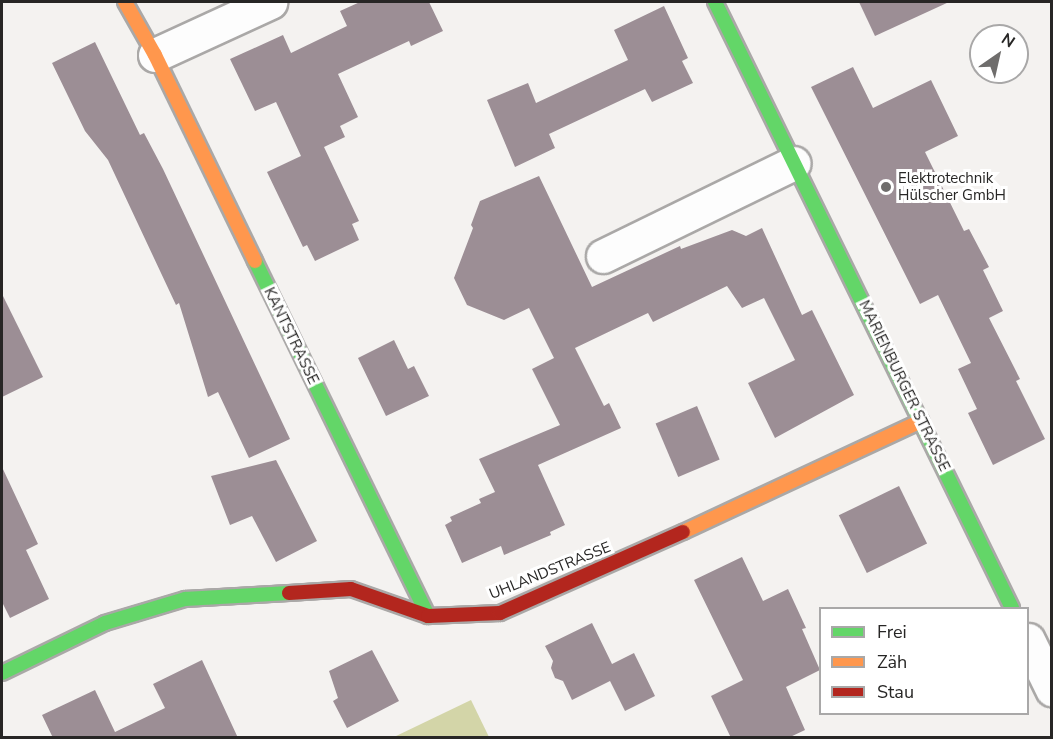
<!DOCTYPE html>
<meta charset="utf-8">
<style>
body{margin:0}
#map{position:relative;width:1053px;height:739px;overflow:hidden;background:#f4f2f0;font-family:"Nunito Sans",sans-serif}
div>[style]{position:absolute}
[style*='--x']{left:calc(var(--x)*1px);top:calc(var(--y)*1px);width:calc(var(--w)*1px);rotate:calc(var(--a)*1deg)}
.forest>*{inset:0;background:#d3d5a8}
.building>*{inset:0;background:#9c8e95;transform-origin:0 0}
.roads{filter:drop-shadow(2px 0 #aaa8a7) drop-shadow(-2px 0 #aaa8a7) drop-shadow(0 2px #aaa8a7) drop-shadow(0 -2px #aaa8a7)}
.street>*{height:33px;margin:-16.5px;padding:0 16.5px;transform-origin:16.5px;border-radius:16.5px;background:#fdfdfd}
.fast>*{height:14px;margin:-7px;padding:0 7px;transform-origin:7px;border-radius:7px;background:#63d668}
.slow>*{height:14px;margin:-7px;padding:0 7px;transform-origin:7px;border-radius:7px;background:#ff974d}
.jam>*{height:14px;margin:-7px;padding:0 7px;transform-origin:7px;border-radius:7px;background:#b3261e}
.dots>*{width:16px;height:16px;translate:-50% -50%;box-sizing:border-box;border:3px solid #fff;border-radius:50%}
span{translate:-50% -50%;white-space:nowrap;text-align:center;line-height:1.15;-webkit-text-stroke:6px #fff;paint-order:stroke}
.poi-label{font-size:15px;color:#272625}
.left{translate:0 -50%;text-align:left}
.street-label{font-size:15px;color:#272625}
.frame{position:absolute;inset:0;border:3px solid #272625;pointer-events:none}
.legend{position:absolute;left:819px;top:607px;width:210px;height:108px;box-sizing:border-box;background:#fff;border:2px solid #a9a8a8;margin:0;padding:8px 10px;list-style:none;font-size:18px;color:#272625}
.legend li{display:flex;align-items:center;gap:12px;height:30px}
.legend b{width:30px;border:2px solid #a9a8a8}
.north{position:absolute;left:969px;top:24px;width:60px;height:60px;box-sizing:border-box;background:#fff;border:2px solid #a9a8a8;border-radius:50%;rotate:34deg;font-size:16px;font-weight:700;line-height:24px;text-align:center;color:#272625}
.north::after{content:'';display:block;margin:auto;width:21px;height:27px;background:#6f6d6c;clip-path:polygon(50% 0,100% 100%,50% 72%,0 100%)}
</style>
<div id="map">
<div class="forest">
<div style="clip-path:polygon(471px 700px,489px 737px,394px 737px)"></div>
</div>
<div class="building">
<div style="clip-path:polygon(360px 2px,429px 2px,443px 31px,411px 46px,409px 41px,338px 74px,358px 117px,340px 126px,345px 137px,324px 147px,359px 221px,352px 224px,359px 240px,315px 261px,307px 245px,303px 247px,267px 172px,301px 156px,276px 102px,255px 111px,230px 59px,283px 35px,291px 53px,347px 26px,340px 11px)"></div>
<div style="clip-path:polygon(859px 2px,949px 2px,875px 36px)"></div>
<div style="clip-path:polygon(664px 6px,688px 58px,682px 61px,693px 83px,652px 102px,645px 89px,549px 134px,555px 148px,515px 167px,487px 100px,528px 83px,536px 103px,628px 60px,614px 30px)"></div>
<div style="clip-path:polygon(95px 42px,140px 135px,144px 133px,163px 169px,290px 439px,249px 458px,218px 392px,208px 397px,179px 303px,176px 305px,108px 160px,85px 131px,52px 63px)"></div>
<div style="clip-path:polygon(853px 67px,873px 108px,931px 80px,958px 136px,925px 152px,964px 231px,969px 229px,989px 267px,983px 270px,1003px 311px,989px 318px,1020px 379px,1016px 381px,1045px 439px,993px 465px,968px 413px,977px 409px,958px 369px,971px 363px,938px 295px,920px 304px,811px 87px)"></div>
<div style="clip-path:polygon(539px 176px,592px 287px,680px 246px,681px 249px,732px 230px,746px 236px,762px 228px,802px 315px,812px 310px,854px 395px,775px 438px,748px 383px,795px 360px,764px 298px,742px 308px,727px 286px,653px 322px,648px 313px,575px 348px,604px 406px,609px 403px,621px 428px,538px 465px,565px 525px,550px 532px,551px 535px,504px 555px,501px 546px,462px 563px,445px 525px,452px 521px,450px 517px,481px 503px,479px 499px,495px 492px,479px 459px,560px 425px,532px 369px,554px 358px,529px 308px,504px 320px,467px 305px,454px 278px,473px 228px,471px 225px,480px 201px)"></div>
<div style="clip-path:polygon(2px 294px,43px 377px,2px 397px)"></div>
<div style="clip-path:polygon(394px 340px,408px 369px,414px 366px,429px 396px,386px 416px,358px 358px)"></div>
<div style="left:697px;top:406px;width:58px;height:45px;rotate:67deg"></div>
<div style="clip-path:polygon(276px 460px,317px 541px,276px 562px,252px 516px,230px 525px,211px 476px)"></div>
<div style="clip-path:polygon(2px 467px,38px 544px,26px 550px,49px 599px,10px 618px,2px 602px)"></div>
<div style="left:899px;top:486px;width:64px;height:67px;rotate:64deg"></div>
<div style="clip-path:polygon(742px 557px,763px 601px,788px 589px,806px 628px,802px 629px,820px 670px,786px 687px,805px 730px,788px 738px,731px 738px,711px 696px,743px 680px,694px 580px)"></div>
<div style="clip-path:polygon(592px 623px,612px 664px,634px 653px,655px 696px,625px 711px,610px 681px,572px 700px,563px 681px,555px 678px,551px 668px,553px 661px,545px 646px)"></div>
<div style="clip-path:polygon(372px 650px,399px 701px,347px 728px,333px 701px,338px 698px,329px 671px)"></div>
<div style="clip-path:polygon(202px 660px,238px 738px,53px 738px,42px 715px,95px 690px,115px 732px,165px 708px,153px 684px)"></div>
</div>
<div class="roads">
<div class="street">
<div style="--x:155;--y:55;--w:127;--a:-24.7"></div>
<div style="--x:603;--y:256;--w:212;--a:-26"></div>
<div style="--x:1028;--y:640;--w:55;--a:63.9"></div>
</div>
<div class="fast">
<div style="--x:715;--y:2;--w:675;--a:63.89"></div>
<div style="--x:255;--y:261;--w:395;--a:64"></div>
<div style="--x:2;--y:673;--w:114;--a:-25.9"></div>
<div style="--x:105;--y:623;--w:84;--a:-16.7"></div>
<div style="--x:185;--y:599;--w:104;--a:-3.3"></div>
</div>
<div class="slow">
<div style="--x:125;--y:2;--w:61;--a:60.5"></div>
<div style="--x:155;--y:55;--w:229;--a:64.1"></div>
<div style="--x:683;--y:532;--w:263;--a:-25"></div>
</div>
<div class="jam">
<div style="--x:289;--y:593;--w:62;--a:-3.7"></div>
<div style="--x:351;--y:589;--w:82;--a:19.3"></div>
<div style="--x:428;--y:616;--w:72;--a:-2.4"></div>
<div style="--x:500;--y:613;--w:200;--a:-23.9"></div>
</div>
</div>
<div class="dots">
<div style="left:886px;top:187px;background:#6f6d6c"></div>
</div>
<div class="poi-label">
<span class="left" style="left:898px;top:187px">Elektrotechnik<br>Hülscher GmbH</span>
</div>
<div class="street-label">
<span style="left:291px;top:336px;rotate:64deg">KANTSTRASSE</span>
<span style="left:904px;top:386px;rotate:64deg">MARIENBURGER STRASSE</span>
<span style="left:550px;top:571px;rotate:-22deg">UHLANDSTRASSE</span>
</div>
<div class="frame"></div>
<ul class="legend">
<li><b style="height:8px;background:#63d668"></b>Frei</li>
<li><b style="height:8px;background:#ff974d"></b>Zäh</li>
<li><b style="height:8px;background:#b3261e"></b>Stau</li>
</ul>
<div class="north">N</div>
</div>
